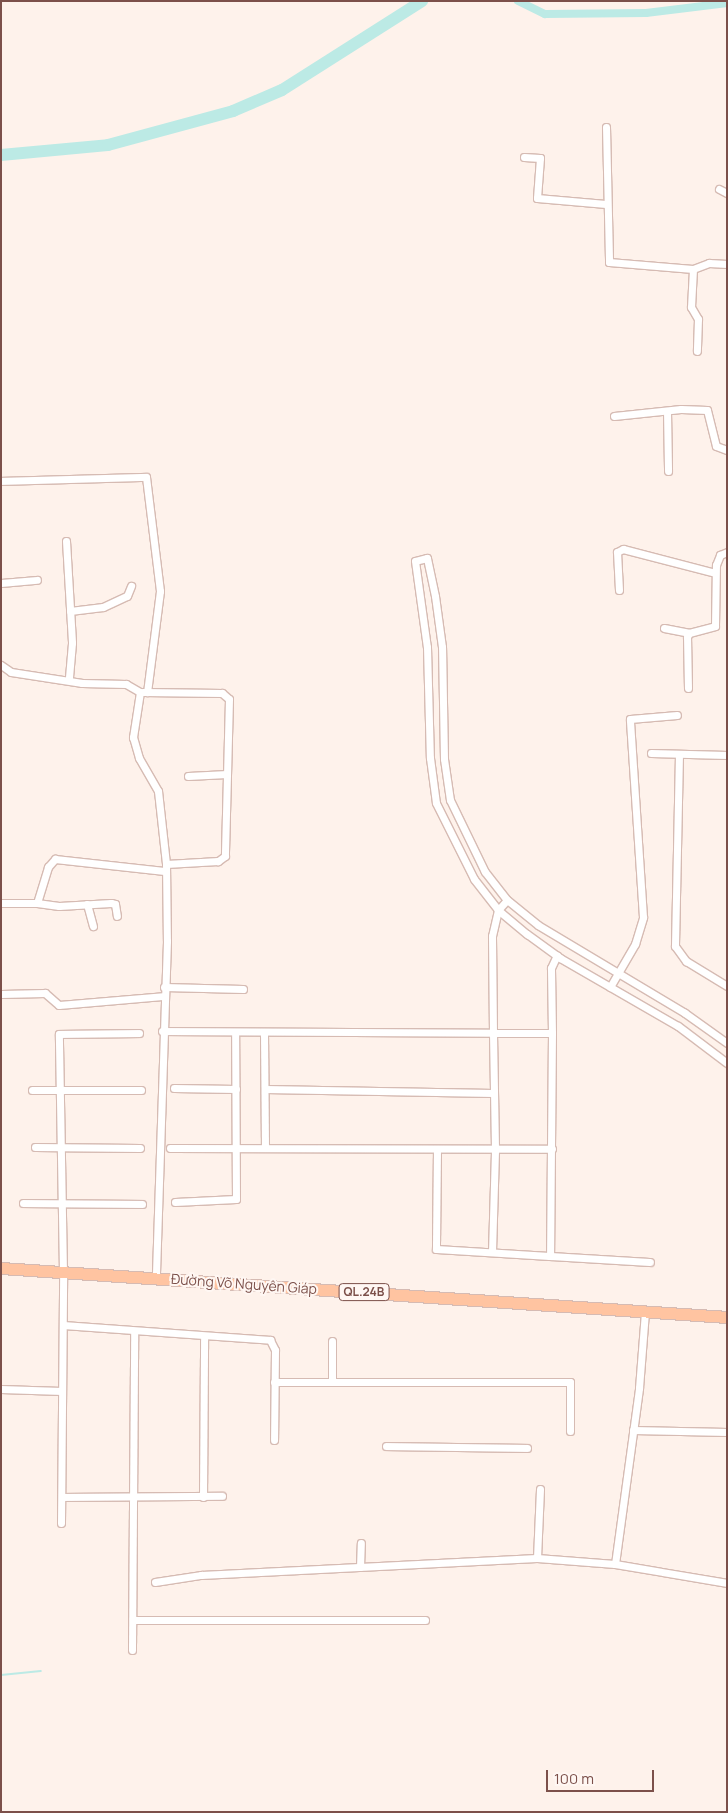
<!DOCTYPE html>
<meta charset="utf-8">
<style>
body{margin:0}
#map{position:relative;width:728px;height:1813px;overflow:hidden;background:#fef2eb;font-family:Manrope,sans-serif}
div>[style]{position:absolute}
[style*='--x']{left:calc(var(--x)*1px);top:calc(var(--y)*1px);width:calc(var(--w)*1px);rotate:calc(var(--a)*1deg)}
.stream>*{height:2px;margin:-1px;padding:0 1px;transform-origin:1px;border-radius:1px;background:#bceae5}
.canal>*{height:8px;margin:-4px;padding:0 4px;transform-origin:4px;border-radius:4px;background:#bceae5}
.river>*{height:12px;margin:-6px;padding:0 6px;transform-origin:6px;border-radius:6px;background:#bceae5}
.roads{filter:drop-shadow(1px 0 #d6bbb3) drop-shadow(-1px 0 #d6bbb3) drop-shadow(0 1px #d6bbb3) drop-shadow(0 -1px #d6bbb3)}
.minor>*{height:7px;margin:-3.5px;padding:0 3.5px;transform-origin:3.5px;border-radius:3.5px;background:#fff}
.primary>*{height:11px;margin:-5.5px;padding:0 5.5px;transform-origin:5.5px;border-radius:5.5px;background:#ffc4a1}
span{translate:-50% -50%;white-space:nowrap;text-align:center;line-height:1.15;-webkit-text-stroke:4px #fff7f3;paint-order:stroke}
.shield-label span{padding:1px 4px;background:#fff7f3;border:1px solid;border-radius:4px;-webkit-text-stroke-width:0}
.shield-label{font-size:12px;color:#7c504a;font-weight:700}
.street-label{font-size:14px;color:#7c504a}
.frame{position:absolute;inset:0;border:2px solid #7c504a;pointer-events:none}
.scale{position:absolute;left:546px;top:1770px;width:108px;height:22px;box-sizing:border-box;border:2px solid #7c504a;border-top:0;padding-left:6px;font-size:15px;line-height:18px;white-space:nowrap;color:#7c504a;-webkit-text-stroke:4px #fff7f3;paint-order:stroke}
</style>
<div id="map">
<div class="stream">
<div style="--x:1;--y:1675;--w:40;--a:-5.7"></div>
</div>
<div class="canal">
<div style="--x:518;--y:1;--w:30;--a:26"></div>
<div style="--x:545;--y:14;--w:101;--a:-0.6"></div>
<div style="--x:646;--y:13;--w:82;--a:-7"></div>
</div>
<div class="river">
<div style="--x:1;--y:155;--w:107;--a:-5.3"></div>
<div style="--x:108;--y:145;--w:130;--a:-15.2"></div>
<div style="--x:233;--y:111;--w:53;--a:-23.2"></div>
<div style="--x:282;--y:90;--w:166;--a:-32.4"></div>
</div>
<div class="roads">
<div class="minor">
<div style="--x:606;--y:127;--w:135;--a:88.7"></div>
<div style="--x:609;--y:262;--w:84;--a:4.8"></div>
<div style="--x:693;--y:269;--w:17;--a:-21"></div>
<div style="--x:709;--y:263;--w:18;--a:3"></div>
<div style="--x:524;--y:157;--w:16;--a:4"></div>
<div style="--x:540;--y:158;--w:40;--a:94.3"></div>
<div style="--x:537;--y:198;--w:69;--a:5"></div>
<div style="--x:719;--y:189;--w:9;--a:27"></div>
<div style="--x:693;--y:269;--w:38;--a:93"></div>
<div style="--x:691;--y:307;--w:14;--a:60"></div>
<div style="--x:698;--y:319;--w:32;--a:92"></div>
<div style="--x:667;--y:411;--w:60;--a:89"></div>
<div style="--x:614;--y:416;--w:67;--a:-6"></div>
<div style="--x:681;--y:409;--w:26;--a:2"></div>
<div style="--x:707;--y:410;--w:37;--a:76"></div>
<div style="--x:716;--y:446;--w:12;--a:20"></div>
<div style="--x:1;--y:481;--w:145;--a:-1.6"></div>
<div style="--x:146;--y:477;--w:115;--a:83"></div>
<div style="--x:160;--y:591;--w:102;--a:97.3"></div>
<div style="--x:66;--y:541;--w:102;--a:86.6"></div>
<div style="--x:72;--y:643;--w:35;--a:95"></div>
<div style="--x:1;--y:583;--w:36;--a:-5"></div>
<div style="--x:619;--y:590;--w:38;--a:-93"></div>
<div style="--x:617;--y:552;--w:7;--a:-27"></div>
<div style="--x:623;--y:549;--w:95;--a:14.6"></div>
<div style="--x:70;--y:611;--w:33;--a:-7"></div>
<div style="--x:103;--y:607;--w:26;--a:-25"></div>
<div style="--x:127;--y:596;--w:11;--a:-68"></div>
<div style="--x:664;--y:628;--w:25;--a:11"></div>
<div style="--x:1;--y:665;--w:12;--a:35"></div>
<div style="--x:11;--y:672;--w:72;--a:8.8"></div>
<div style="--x:82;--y:683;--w:44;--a:1.3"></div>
<div style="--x:126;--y:684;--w:16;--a:30"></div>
<div style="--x:140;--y:692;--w:46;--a:98.8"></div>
<div style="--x:133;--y:737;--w:22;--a:74"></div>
<div style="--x:139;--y:758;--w:38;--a:60"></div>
<div style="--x:158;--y:791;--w:73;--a:83.7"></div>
<div style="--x:166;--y:864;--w:77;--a:89.3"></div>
<div style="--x:167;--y:941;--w:337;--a:91.9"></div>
<div style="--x:688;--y:688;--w:51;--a:-91.1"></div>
<div style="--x:687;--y:637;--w:4;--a:-63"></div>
<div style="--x:689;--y:633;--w:27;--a:-15"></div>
<div style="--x:715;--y:626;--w:61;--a:-89.1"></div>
<div style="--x:716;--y:565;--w:11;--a:-68"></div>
<div style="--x:720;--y:555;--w:8;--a:-23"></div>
<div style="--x:143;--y:692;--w:79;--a:0.7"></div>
<div style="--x:222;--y:693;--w:9;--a:41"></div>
<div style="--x:229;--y:699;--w:157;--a:91.5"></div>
<div style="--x:225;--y:856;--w:9;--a:144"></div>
<div style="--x:218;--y:861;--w:52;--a:176.7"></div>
<div style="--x:651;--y:753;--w:76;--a:1.5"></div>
<div style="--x:679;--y:754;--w:192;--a:91.2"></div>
<div style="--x:675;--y:946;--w:19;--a:54"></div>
<div style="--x:686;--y:961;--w:48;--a:31.4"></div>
<div style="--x:188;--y:776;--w:39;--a:-3"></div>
<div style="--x:1;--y:903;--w:36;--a:0"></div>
<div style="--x:37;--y:903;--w:38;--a:-73"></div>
<div style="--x:48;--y:867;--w:11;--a:-49"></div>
<div style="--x:55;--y:859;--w:110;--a:6.3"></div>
<div style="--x:37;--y:903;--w:22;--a:8"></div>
<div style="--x:59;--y:906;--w:52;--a:-3.3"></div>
<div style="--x:111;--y:903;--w:4;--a:14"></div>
<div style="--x:115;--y:904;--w:12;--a:81"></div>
<div style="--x:87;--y:904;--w:23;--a:75"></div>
<div style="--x:164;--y:987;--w:79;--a:1.5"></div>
<div style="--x:610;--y:987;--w:50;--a:-59.8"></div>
<div style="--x:635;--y:944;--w:28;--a:-73"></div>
<div style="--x:643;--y:917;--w:198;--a:-93.8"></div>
<div style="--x:630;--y:719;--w:47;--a:-4.9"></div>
<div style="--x:1;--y:994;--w:44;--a:-1.3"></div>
<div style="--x:45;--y:993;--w:18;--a:41"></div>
<div style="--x:59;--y:1005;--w:104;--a:-4.9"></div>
<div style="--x:162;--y:1031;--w:331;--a:0.3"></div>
<div style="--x:493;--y:1033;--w:97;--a:-90.6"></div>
<div style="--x:492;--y:936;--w:27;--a:-77"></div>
<div style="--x:498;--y:910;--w:13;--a:-48"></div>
<div style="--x:264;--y:1033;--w:113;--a:89.5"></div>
<div style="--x:552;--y:1033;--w:65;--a:-90.9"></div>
<div style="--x:551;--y:968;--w:14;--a:-65"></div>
<div style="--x:727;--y:1043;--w:52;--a:-144.5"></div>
<div style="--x:685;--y:1013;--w:171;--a:-149.1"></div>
<div style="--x:538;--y:925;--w:40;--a:-141"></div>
<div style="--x:507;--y:900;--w:36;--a:-128"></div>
<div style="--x:485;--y:872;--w:80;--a:-115.9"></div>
<div style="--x:450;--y:800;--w:41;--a:-98.3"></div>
<div style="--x:444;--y:759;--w:112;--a:-91"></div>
<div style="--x:442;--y:647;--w:51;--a:-97.8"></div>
<div style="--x:435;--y:596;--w:39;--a:-102"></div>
<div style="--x:427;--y:558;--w:12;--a:166"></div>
<div style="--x:415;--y:561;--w:87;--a:82.1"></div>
<div style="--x:427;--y:647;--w:111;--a:88.5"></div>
<div style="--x:430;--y:758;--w:45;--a:82.4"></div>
<div style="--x:436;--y:803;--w:85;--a:63.4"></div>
<div style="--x:474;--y:879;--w:39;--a:52"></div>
<div style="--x:498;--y:910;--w:38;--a:40"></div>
<div style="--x:527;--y:934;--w:41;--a:36"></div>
<div style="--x:560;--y:958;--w:136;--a:30"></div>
<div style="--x:678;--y:1026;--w:61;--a:37.1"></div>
<div style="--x:174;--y:1088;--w:62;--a:0.9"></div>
<div style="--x:265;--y:1089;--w:228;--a:1"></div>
<div style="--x:32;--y:1090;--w:109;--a:0"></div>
<div style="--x:35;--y:1147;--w:105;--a:0.5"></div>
<div style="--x:170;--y:1148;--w:382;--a:0.1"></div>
<div style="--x:437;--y:1149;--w:100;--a:90.6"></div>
<div style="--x:436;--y:1249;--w:114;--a:3.5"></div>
<div style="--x:175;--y:1202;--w:61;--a:-2.8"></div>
<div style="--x:236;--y:1199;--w:166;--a:-90.3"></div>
<div style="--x:23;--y:1203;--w:119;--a:0.5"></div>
<div style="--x:492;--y:1252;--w:104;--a:-88.3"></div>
<div style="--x:495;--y:1148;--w:115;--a:-91"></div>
<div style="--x:493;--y:1033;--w:59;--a:0"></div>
<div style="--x:552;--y:1033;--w:223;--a:90.5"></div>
<div style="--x:550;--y:1256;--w:100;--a:3.4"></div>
<div style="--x:63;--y:1325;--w:208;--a:4.1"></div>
<div style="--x:270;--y:1340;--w:11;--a:63"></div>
<div style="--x:275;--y:1350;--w:90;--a:90.6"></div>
<div style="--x:332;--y:1341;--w:41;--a:90"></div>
<div style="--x:274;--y:1382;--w:296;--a:0"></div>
<div style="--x:570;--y:1382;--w:49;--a:90"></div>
<div style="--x:1;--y:1389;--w:61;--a:1.9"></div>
<div style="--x:633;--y:1430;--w:94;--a:1.2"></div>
<div style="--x:386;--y:1446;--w:141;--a:0.8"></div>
<div style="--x:62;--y:1497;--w:160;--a:-0.4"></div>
<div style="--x:203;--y:1497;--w:161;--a:-89.6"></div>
<div style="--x:61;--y:1523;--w:251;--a:-89.5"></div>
<div style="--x:63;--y:1272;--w:238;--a:-91"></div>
<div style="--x:59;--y:1034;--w:80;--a:-0.7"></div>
<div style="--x:537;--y:1558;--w:69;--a:-87.5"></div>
<div style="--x:615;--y:1564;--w:178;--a:-82.2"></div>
<div style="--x:639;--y:1388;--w:77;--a:-85.5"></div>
<div style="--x:360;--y:1567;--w:24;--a:-88"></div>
<div style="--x:155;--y:1582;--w:47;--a:-8.7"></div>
<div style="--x:201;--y:1575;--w:336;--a:-2.9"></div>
<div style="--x:537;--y:1558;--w:78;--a:4.4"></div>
<div style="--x:615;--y:1564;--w:114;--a:9.6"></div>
<div style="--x:133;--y:1620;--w:292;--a:0"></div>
<div style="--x:132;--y:1650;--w:318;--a:-89.6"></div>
</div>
<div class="primary">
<div style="--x:1;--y:1268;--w:728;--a:3.86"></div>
</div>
</div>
<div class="shield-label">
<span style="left:364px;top:1292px">QL.24B</span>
</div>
<div class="street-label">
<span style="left:244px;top:1284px;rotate:4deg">Đường Võ Nguyên Giáp</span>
</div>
<div class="frame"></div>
<div class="scale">100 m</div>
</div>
